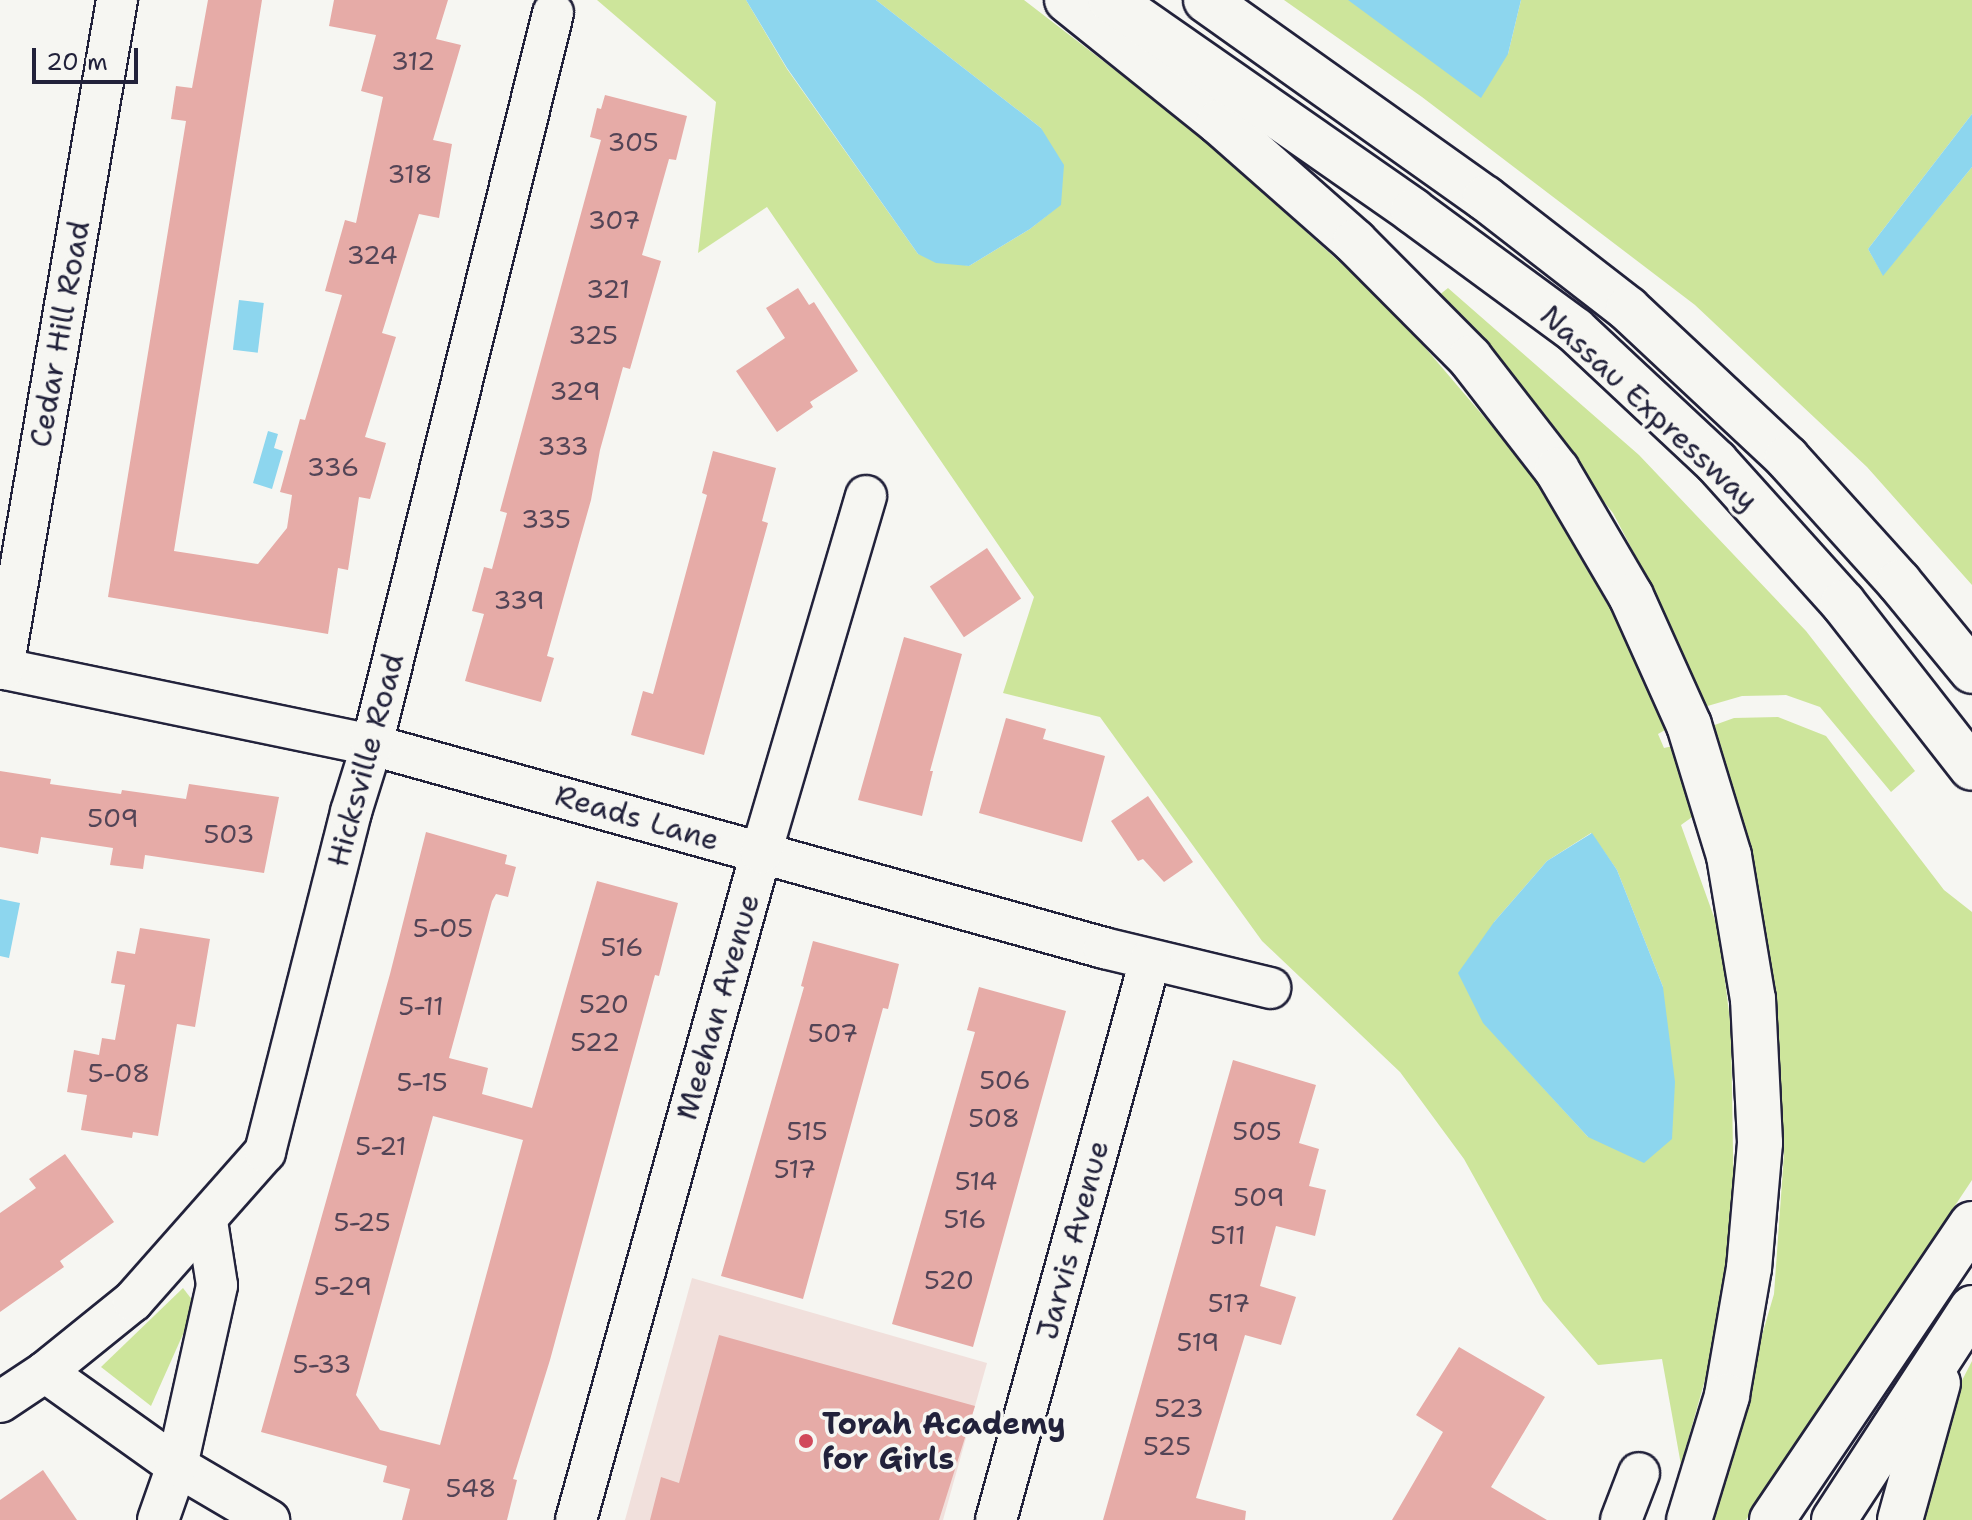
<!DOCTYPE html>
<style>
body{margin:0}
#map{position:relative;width:1972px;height:1520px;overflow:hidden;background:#f6f6f2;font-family:"Shantell Sans",sans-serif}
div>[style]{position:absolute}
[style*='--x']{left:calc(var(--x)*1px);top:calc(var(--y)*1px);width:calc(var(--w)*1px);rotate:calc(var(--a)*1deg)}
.built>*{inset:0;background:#f1e0dc}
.green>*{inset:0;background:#cde59b}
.water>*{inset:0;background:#8dd6ee;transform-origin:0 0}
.building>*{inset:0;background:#e6aba7;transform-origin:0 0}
.roads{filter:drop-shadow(2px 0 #22223b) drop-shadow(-2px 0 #22223b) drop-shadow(0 2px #22223b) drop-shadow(0 -2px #22223b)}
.minor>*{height:40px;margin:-20px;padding:0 20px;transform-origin:20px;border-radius:20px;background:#f6f6f2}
.highway>*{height:44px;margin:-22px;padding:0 22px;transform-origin:22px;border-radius:22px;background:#f6f6f2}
.dots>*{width:22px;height:22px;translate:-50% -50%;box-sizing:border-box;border:4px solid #f6f6f2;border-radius:50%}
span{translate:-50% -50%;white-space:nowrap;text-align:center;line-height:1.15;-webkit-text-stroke:7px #f6f6f2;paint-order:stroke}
.number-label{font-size:26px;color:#534456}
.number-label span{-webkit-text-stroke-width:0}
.street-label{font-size:30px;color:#22223b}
.poi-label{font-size:30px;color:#22223b;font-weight:700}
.left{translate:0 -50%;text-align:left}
.scale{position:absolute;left:32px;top:48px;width:106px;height:36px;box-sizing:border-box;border:4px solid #22223b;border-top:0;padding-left:10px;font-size:24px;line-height:28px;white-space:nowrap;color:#22223b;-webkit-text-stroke:6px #f6f6f2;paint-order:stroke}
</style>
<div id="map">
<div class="built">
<div style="clip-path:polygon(692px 1278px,987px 1363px,943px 1520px,625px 1520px)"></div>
</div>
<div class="green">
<div style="clip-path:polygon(evenodd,597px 0,746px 0,787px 69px,918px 254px,969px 266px,1030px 229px,1060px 205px,1041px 128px,876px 0,1024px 0,1194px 131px,1393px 310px,1530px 471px,1620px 626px,1665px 730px,1658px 734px,1664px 748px,1673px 746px,1695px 815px,1681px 825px,1719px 931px,1731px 1029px,1734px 1212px,1708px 1369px,1681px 1465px,1662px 1359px,1598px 1365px,1543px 1301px,1464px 1159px,1400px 1072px,1262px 941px,1100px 717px,1003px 693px,1034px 597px,767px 207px,698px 253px,716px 102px,597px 0,1591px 833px,1617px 870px,1663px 987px,1588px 1137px,1484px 1023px,1494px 922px,1547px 861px,1591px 833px)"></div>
<div style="clip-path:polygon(1284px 0,1354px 0,1508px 54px,1521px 0,1972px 0,1972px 114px,1868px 249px,1883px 275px,1972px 167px,1972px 585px,1867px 467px,1695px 305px,1422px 97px)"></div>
<div style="clip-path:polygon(1448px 288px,1639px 455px,1806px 631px,1915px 771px,1891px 792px,1820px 707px,1786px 695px,1742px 696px,1704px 707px,1655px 593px,1613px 513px,1438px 296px)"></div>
<div style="clip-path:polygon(1778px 717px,1826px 736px,1944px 890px,1972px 912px,1972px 1180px,1746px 1520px,1708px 1520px,1774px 1294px,1784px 1154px,1773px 990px,1709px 727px,1734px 718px)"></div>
<div style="clip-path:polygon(183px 1288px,196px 1305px,151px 1406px,101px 1367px)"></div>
<div style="clip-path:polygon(1972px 1361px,1972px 1520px,1919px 1520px,1954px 1396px)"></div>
</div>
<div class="water">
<div style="clip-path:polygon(746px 0,876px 0,1041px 128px,1064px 165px,1061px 205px,1030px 229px,969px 266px,936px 263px,918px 254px,787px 68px)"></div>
<div style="clip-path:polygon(1348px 0,1521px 0,1508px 54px,1481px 98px)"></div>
<div style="clip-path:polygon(1972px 114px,1972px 167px,1883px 276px,1868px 249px)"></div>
<div style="left:239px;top:300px;width:25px;height:50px;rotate:7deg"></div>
<div style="clip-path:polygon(268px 431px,278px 434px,274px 448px,283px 451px,272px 489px,253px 483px)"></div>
<div style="clip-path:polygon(1592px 833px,1617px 870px,1663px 987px,1675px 1082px,1672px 1139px,1644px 1163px,1588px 1137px,1483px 1023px,1458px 973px,1494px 922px,1547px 861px)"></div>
<div style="clip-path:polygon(0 899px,20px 903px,9px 958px,0 956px)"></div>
</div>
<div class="building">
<div style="clip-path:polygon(208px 0,262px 0,174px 551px,258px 564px,287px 528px,292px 495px,280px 492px,300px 419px,305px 420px,342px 295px,325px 291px,345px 220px,356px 223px,383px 97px,361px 91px,376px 35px,329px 26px,334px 0,448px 0,436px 39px,461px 45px,433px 140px,452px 144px,439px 218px,419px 214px,382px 333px,396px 337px,365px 437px,386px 443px,370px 499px,359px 497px,348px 570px,338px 568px,328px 634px,108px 597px,186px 121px,171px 119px,176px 86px,192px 88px)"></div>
<div style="clip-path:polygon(605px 95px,687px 116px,676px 160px,669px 159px,642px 255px,661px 261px,630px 369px,623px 367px,600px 450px,591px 500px,547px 656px,554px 658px,541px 702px,465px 681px,484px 614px,472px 611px,484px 567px,492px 569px,507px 513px,500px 511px,601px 140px,590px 137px,597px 108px,601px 109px)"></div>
<div style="clip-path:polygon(798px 288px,809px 305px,814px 302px,858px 371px,810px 402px,813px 407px,777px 432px,736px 371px,785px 338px,766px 308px)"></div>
<div style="clip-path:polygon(713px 451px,776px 468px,762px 521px,768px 523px,704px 755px,631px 735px,643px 691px,653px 694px,707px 495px,702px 493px)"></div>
<div style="left:987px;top:548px;width:61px;height:69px;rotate:56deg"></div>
<div style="clip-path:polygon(904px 637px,962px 654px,930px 771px,933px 771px,922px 816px,858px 800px)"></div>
<div style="clip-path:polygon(1006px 718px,1046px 729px,1043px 739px,1105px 756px,1082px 842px,979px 813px)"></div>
<div style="clip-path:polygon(0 771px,51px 779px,50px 784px,121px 794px,122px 790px,186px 799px,189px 784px,279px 797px,264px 873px,145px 855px,143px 869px,110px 865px,113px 848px,41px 837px,38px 854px,0 847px)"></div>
<div style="clip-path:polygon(1148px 796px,1193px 862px,1164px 882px,1143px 859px,1138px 861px,1111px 821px)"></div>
<div style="clip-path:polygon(evenodd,426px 832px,507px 855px,505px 864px,516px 867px,508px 897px,496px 894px,492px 901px,449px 1058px,488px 1068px,482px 1094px,532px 1108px,597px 881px,678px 903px,659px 976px,655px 975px,550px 1360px,513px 1479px,517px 1480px,507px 1520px,402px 1520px,410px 1489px,383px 1482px,387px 1466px,261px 1432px,390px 974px,426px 832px,433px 1116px,523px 1140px,440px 1445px,380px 1430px,356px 1395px,433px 1116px)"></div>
<div style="clip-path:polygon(140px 928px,210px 939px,195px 1027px,177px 1024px,158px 1136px,133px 1132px,132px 1138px,81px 1130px,87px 1095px,67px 1092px,74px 1050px,99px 1055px,102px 1038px,115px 1040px,125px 985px,111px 983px,117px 951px,135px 954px)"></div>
<div style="clip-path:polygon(813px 941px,899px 964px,888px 1009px,883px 1008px,803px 1299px,721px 1276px,804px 987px,801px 986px)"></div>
<div style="clip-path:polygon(979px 987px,1066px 1011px,973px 1347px,892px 1324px,975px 1032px,967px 1030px)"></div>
<div style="clip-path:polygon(1233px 1060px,1316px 1085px,1299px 1143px,1319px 1149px,1309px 1186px,1326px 1190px,1315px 1236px,1276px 1226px,1260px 1286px,1296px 1297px,1281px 1345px,1245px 1335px,1196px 1498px,1246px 1511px,1245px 1520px,1103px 1520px)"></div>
<div style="clip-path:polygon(65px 1154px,114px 1222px,60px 1261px,64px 1267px,0 1312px,0 1213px,36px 1188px,29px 1179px)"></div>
<div style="clip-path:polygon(719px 1335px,975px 1406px,939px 1520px,650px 1520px,661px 1477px,679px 1483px)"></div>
<div style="clip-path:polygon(1459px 1347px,1545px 1397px,1491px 1487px,1547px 1520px,1392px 1520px,1443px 1432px,1416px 1415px)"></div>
<div style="clip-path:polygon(43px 1470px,77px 1520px,0 1520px,0 1500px)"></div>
</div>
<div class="roads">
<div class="minor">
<div style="--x:0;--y:668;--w:380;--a:11.7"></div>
<div style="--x:372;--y:745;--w:760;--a:15.5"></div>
<div style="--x:1104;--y:948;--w:171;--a:13.5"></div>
<div style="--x:3;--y:669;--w:679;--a:-80.33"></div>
<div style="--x:45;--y:1372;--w:162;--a:35.5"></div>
<div style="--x:177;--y:1466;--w:107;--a:30.4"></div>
<div style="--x:0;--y:1402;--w:54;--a:-33.7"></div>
<div style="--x:45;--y:1372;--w:113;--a:-38.9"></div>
<div style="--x:133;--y:1301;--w:199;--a:-48.5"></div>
<div style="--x:265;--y:1152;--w:351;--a:-75.8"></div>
<div style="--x:351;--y:812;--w:70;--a:-72.6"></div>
<div style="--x:372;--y:745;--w:754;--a:-76.11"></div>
<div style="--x:158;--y:1520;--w:57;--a:-70.6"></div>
<div style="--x:177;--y:1466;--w:185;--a:-77.5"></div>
<div style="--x:217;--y:1285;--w:65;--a:-98.9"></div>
<div style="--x:576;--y:1520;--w:692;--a:-74.5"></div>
<div style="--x:761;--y:853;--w:372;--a:-73.6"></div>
<div style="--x:996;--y:1520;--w:581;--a:-74.62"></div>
<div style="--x:1621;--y:1520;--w:50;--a:-69"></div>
</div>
<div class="highway">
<div style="--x:1067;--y:0;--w:195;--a:38.8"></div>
<div style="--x:1219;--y:122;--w:181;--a:41.4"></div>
<div style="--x:1355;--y:242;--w:163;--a:45.2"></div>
<div style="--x:1470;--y:358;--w:142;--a:52.2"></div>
<div style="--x:1557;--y:470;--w:146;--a:59.6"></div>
<div style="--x:1631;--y:596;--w:141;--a:65.8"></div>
<div style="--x:1689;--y:725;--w:137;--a:73"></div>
<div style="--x:1729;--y:856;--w:145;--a:80.5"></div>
<div style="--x:1753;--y:999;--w:144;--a:87.2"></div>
<div style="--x:1760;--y:1143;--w:125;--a:95"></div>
<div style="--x:1749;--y:1268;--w:130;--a:99.8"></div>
<div style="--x:1727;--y:1396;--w:130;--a:107"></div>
<div style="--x:1111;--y:0;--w:368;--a:34.9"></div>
<div style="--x:1413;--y:211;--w:201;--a:36.3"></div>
<div style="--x:1575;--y:330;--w:193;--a:43.1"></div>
<div style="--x:1716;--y:462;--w:190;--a:48"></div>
<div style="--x:1843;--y:603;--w:209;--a:52"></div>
<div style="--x:1206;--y:0;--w:342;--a:35.4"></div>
<div style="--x:1485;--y:198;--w:181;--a:37.8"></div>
<div style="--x:1628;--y:309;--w:218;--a:43.1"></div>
<div style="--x:1787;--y:458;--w:167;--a:47.9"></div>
<div style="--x:1899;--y:582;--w:115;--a:50.6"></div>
<div style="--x:1772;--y:1520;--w:357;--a:-56"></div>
<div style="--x:1834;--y:1520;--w:253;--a:-56.9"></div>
<div style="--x:1900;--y:1520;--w:142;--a:-74.5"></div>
</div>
</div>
<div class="dots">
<div style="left:806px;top:1441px;background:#d1495b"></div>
</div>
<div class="number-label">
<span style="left:413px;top:61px">312</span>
<span style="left:633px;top:142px">305</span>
<span style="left:410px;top:174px">318</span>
<span style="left:614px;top:220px">307</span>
<span style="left:372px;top:255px">324</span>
<span style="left:608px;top:289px">321</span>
<span style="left:593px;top:335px">325</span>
<span style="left:575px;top:391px">329</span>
<span style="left:563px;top:446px">333</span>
<span style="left:333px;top:467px">336</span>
<span style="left:546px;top:519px">335</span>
<span style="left:519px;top:600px">339</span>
<span style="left:113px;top:818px">509</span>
<span style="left:229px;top:834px">503</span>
<span style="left:443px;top:928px">5-05</span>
<span style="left:622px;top:947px">516</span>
<span style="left:604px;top:1004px">520</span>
<span style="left:421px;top:1006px">5-11</span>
<span style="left:833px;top:1033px">507</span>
<span style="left:595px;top:1042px">522</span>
<span style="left:119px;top:1073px">5-08</span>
<span style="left:1005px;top:1080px">506</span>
<span style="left:422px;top:1082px">5-15</span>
<span style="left:994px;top:1118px">508</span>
<span style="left:807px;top:1131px">515</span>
<span style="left:1257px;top:1131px">505</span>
<span style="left:381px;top:1146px">5-21</span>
<span style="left:795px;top:1169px">517</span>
<span style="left:976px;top:1181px">514</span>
<span style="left:1259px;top:1197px">509</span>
<span style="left:965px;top:1219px">516</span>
<span style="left:362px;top:1222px">5-25</span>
<span style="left:1228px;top:1235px">511</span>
<span style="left:949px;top:1280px">520</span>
<span style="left:343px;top:1286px">5-29</span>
<span style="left:1229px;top:1303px">517</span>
<span style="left:1198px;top:1342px">519</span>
<span style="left:322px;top:1364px">5-33</span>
<span style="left:1179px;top:1408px">523</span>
<span style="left:1167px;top:1446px">525</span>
<span style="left:471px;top:1488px">548</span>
</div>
<div class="street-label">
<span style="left:60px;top:334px;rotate:-80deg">Cedar Hill Road</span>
<span style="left:1649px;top:408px;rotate:43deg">Nassau Expressway</span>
<span style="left:366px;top:760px;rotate:-75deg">Hicksville Road</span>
<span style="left:637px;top:818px;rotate:16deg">Reads Lane</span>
<span style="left:718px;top:1007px;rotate:-74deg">Meehan Avenue</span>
<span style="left:1073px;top:1240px;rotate:-75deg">Jarvis Avenue</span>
</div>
<div class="poi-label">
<span class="left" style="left:822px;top:1441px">Torah Academy<br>for Girls</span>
</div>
<div class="scale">20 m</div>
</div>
